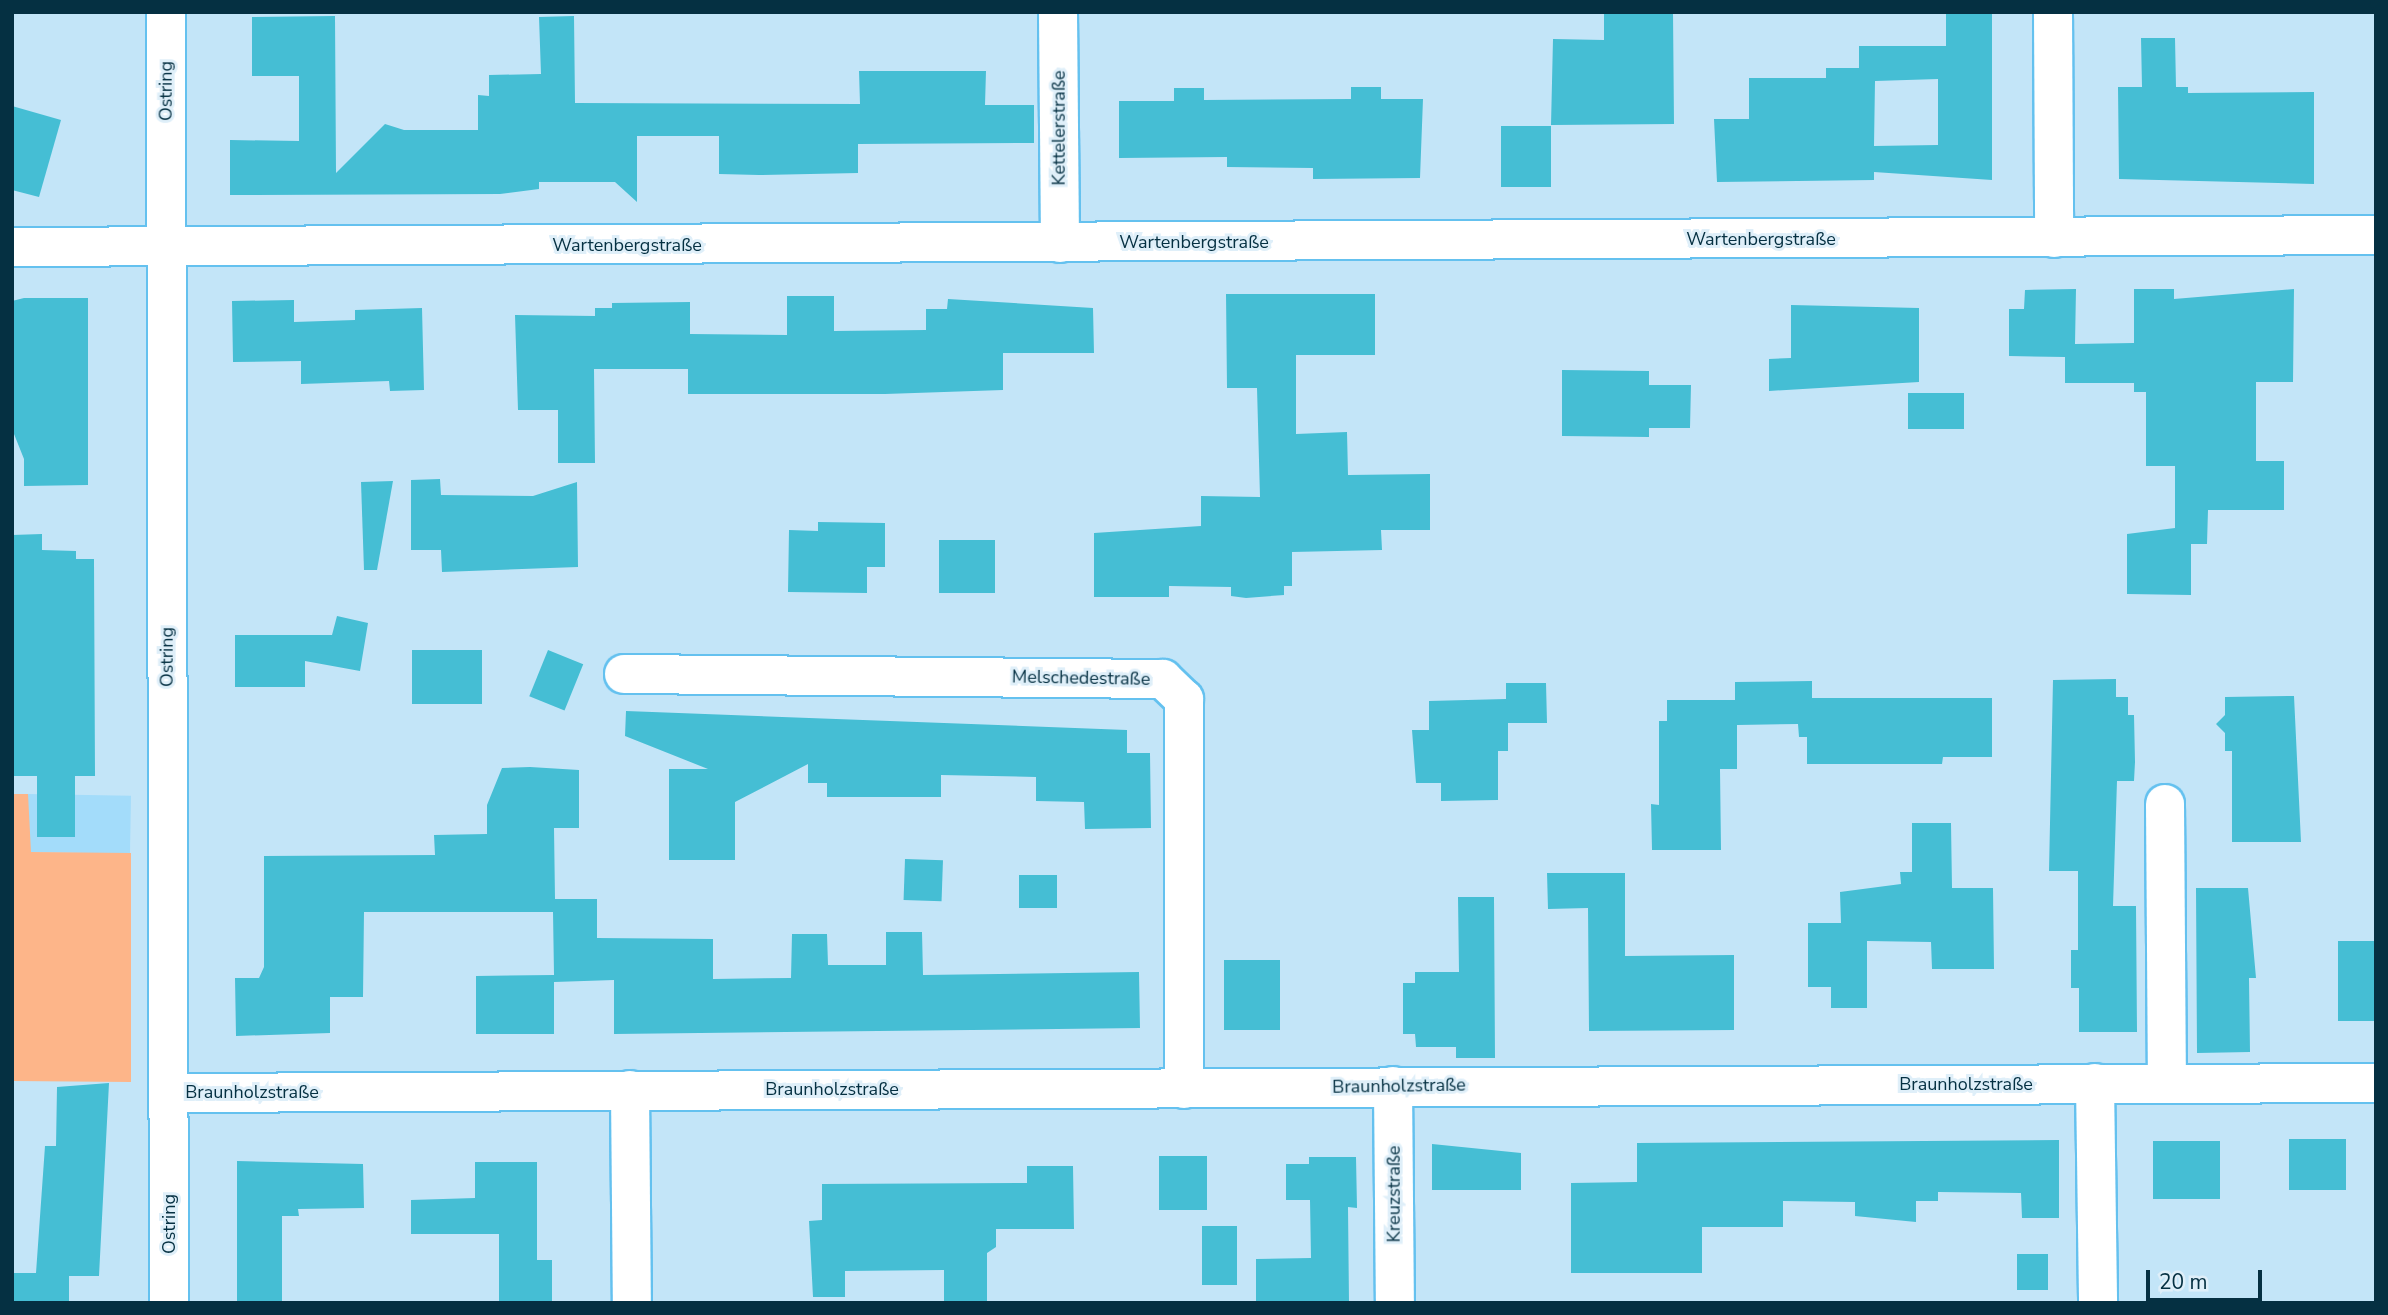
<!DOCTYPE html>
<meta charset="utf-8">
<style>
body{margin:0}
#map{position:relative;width:2388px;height:1315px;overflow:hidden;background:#c3e5f8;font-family:"Nunito Sans",sans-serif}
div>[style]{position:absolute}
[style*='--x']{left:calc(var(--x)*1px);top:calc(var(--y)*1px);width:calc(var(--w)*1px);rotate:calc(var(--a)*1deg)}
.built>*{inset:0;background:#a3dcfa;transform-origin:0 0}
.green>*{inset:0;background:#fdb589}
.building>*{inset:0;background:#45bed4;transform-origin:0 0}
.roads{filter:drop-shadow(2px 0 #64c1ef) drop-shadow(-2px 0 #64c1ef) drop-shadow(0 2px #64c1ef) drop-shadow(0 -2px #64c1ef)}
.street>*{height:38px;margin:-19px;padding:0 19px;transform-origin:19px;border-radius:19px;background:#fff}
.secondary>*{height:38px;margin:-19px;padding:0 19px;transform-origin:19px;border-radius:19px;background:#fff}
span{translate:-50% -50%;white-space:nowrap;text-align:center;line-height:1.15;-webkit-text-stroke:6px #dfeff9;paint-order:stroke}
.street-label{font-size:18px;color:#053042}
.frame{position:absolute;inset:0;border:14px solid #053042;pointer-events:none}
.scale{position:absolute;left:2146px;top:1270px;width:116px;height:32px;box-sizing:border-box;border:4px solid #053042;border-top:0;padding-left:9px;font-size:21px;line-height:24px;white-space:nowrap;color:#053042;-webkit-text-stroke:5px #dfeff9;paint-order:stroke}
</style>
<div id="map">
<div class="built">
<div style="left:28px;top:794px;width:103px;height:58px;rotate:1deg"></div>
</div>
<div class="green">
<div style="clip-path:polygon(12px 794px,28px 794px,31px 852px,131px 853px,131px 1082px,12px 1081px)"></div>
</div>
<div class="building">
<div style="clip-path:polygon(1604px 12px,1673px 12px,1674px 124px,1551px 125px,1553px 39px,1604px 40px)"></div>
<div style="clip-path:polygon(evenodd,1946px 12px,1992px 12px,1992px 180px,1874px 172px,1874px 180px,1717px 182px,1714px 119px,1749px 119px,1749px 78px,1826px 78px,1826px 68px,1859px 68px,1859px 46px,1946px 46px,1946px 12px,1938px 79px,1938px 145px,1874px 146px,1875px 81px,1938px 79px)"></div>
<div style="clip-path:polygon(335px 16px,336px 173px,385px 124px,404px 130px,478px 130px,478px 95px,489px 96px,489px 75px,541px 74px,539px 17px,574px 16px,575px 103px,860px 104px,859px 71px,986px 71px,985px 105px,1034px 105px,1034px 143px,858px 144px,858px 173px,759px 175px,719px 174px,719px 136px,637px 136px,637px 202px,615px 182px,539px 182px,539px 189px,500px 194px,230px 195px,230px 140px,299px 141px,299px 76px,252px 76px,252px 17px)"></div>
<div style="clip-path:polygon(2141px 38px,2175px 38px,2176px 87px,2188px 87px,2188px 93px,2314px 92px,2314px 184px,2119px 179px,2118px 87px,2142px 87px)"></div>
<div style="clip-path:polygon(1351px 87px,1381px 87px,1381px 99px,1423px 99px,1420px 178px,1313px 179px,1313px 168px,1227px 167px,1227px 157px,1119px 158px,1119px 101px,1174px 101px,1174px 88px,1204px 88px,1204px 100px,1351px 99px)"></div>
<div style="clip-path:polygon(12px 106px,61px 120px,39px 197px,12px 190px)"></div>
<div style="left:1501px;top:126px;width:50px;height:61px"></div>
<div style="clip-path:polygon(2076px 289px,2075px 344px,2134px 343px,2134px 289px,2174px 289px,2174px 299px,2294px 289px,2293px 382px,2256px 382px,2256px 461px,2284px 461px,2284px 510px,2208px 510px,2207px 544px,2191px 544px,2191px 595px,2127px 594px,2127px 534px,2175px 528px,2175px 466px,2146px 466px,2146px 392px,2134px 392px,2134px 383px,2065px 383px,2065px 357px,2009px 356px,2009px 309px,2024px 309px,2025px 290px)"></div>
<div style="clip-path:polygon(1226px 294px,1375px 294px,1375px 355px,1296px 355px,1296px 434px,1347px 432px,1348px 475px,1430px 474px,1430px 530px,1381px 530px,1382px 550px,1292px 552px,1292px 586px,1284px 586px,1284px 595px,1246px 598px,1231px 596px,1231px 587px,1169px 586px,1169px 597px,1094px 597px,1094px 533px,1201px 526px,1201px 496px,1260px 497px,1257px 388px,1227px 388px)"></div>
<div style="clip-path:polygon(787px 296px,834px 296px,834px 331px,926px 330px,926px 309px,947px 309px,948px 299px,1093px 308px,1094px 353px,1003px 353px,1003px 390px,885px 394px,688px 394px,688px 369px,594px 369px,595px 463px,558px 463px,558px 410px,518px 410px,515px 315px,595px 316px,595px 308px,612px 308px,612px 303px,690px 302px,690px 334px,787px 335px)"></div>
<div style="clip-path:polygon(24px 298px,88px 298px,88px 485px,24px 486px,24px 459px,12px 429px,12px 301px)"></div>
<div style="clip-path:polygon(294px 300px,294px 322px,355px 320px,355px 310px,422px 308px,424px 390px,390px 391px,389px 381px,301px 384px,301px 361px,233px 362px,232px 301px)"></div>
<div style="clip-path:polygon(1791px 305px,1919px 308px,1919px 382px,1769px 391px,1769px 359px,1791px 358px)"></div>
<div style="clip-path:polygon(1562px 370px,1649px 371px,1649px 385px,1691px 385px,1690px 428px,1649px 428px,1649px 437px,1562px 436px)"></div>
<div style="left:1908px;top:393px;width:56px;height:36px"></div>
<div style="clip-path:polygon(440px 479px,441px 495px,533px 496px,577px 482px,578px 567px,442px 572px,441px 550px,411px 550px,411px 480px)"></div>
<div style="clip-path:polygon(393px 481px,377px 570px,364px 570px,361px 482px)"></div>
<div style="clip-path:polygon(818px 522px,885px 523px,885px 567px,867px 567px,867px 593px,788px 592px,789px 530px,818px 531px)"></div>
<div style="clip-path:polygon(42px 534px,42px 550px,76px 551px,76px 559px,94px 559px,95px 776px,75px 776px,75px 837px,37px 837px,37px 776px,12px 776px,12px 535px)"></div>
<div style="left:939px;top:540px;width:56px;height:53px"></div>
<div style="clip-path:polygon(337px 616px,368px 623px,360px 671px,305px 661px,305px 687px,235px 687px,235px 635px,332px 635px)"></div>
<div style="left:482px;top:650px;width:54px;height:70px;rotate:90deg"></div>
<div style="left:548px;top:650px;width:38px;height:50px;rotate:22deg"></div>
<div style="clip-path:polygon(2116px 679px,2116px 697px,2128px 697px,2128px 715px,2134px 715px,2135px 762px,2134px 781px,2117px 781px,2113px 906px,2136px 906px,2137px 1032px,2079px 1032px,2079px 988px,2071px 988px,2071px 950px,2078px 950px,2078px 871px,2049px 871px,2053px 680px)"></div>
<div style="clip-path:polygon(1812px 681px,1812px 698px,1992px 698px,1992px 757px,1943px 757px,1942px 764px,1807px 764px,1807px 737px,1799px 737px,1798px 724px,1737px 725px,1737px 769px,1720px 769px,1721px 850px,1652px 850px,1651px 804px,1659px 805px,1659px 721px,1667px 721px,1667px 700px,1735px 700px,1735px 682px)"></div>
<div style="clip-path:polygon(1506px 683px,1546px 683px,1547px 723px,1508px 723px,1508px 751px,1498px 751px,1498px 800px,1441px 801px,1441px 783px,1416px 783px,1412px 730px,1429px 730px,1429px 701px,1506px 699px)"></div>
<div style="clip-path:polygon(2294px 696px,2301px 842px,2232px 842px,2232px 751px,2225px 751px,2225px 733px,2216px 724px,2225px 715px,2225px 697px)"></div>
<div style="clip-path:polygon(626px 711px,1127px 730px,1127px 753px,1150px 753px,1151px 828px,1085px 829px,1084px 802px,1036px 801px,1036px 777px,941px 775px,941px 797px,827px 797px,827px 783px,808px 783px,808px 764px,735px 802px,735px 860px,669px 860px,669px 769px,708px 769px,625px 736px)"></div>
<div style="clip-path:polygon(530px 767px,579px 770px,579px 828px,554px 828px,555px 899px,597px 899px,597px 938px,713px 939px,713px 979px,791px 978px,792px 934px,827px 934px,828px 965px,886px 965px,886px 932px,922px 932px,923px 975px,1139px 972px,1140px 1028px,614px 1034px,614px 980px,554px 982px,554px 1034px,476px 1034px,476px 976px,554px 975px,553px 912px,364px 912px,363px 997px,330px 997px,330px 1033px,236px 1036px,235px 978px,259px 978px,264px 967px,264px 856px,435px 855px,434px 835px,487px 834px,487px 805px,502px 768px)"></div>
<div style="clip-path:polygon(1912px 823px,1951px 823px,1952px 888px,1993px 888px,1994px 969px,1932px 969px,1931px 942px,1867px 941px,1867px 1008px,1831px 1008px,1831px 987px,1808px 987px,1808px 923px,1841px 923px,1840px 892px,1901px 884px,1900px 872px,1912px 872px)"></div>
<div style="left:905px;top:859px;width:38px;height:41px;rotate:2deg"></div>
<div style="clip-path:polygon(1547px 873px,1625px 873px,1625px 956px,1734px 955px,1734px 1030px,1589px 1031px,1588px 908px,1548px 909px)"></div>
<div style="left:1019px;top:875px;width:38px;height:33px"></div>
<div style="clip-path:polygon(2196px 888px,2248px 888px,2256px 978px,2249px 978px,2250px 1052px,2197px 1053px)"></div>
<div style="clip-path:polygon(1458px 897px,1494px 897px,1495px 1058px,1456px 1058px,1456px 1047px,1416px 1047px,1415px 1034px,1403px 1034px,1403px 983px,1415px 983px,1415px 972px,1459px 972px)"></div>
<div style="left:2376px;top:941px;width:80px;height:38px;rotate:90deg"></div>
<div style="left:1224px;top:960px;width:56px;height:70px"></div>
<div style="clip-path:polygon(109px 1083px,99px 1276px,69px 1276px,69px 1303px,12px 1303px,12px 1273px,36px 1273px,45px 1146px,56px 1146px,57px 1087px)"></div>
<div style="left:2289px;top:1139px;width:57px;height:51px"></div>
<div style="clip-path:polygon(2059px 1140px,2059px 1218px,2022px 1218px,2021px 1193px,1938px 1192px,1938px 1201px,1916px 1201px,1916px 1222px,1855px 1216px,1855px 1202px,1783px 1201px,1783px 1227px,1702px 1227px,1702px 1273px,1571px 1273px,1571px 1183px,1637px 1182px,1637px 1143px)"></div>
<div style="left:2153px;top:1141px;width:67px;height:58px"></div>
<div style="clip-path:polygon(1432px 1144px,1521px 1153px,1521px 1190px,1432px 1190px)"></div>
<div style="left:1207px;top:1156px;width:54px;height:48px;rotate:90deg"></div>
<div style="clip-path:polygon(1309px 1157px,1356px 1157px,1357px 1208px,1348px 1207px,1349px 1303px,1256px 1303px,1256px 1259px,1311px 1258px,1310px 1200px,1286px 1200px,1286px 1164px,1309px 1164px)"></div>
<div style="clip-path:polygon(237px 1161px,363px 1164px,364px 1208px,298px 1209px,299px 1216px,282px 1216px,282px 1303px,237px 1303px)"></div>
<div style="clip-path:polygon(475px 1162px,537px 1162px,537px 1260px,552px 1260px,552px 1303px,499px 1303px,499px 1234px,411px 1234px,411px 1200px,475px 1198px)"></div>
<div style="clip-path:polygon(1027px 1166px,1073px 1166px,1074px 1229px,996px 1229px,996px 1247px,987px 1253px,987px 1303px,944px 1303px,944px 1270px,845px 1271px,845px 1297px,813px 1297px,809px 1221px,822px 1220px,822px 1184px,1027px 1183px)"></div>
<div style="left:1202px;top:1226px;width:35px;height:59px"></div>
<div style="left:2048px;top:1254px;width:36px;height:31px;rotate:90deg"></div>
</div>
<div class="roads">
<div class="street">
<div style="--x:1058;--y:12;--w:231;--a:89.5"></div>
<div style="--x:2053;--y:12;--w:226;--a:89.7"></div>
<div style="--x:12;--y:247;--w:2364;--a:-0.29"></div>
<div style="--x:624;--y:674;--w:539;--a:0.53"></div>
<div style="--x:1163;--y:679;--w:29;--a:44"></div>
<div style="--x:1184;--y:699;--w:390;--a:90"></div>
<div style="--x:2165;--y:804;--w:279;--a:89.6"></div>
<div style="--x:2095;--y:1083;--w:220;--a:89.2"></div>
<div style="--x:1393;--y:1086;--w:217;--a:89.5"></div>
<div style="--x:630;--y:1090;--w:213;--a:89.5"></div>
<div style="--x:169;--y:1093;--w:2207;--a:-0.26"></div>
</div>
<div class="secondary">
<div style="--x:166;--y:12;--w:1291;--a:89.87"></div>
</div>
</div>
<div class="street-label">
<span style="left:166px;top:91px;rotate:-90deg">Ostring</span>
<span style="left:1059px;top:128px;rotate:-90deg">Kettelerstraße</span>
<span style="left:1761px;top:239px">Wartenbergstraße</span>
<span style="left:1194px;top:242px">Wartenbergstraße</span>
<span style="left:627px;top:245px">Wartenbergstraße</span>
<span style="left:167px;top:657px;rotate:-90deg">Ostring</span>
<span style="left:1081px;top:678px;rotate:1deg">Melschedestraße</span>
<span style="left:1966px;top:1084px">Braunholzstraße</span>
<span style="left:1399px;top:1086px;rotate:-1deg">Braunholzstraße</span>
<span style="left:832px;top:1089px">Braunholzstraße</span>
<span style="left:252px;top:1092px">Braunholzstraße</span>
<span style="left:1394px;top:1194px;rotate:-90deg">Kreuzstraße</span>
<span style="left:169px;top:1224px;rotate:-90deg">Ostring</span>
</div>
<div class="frame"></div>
<div class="scale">20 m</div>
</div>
